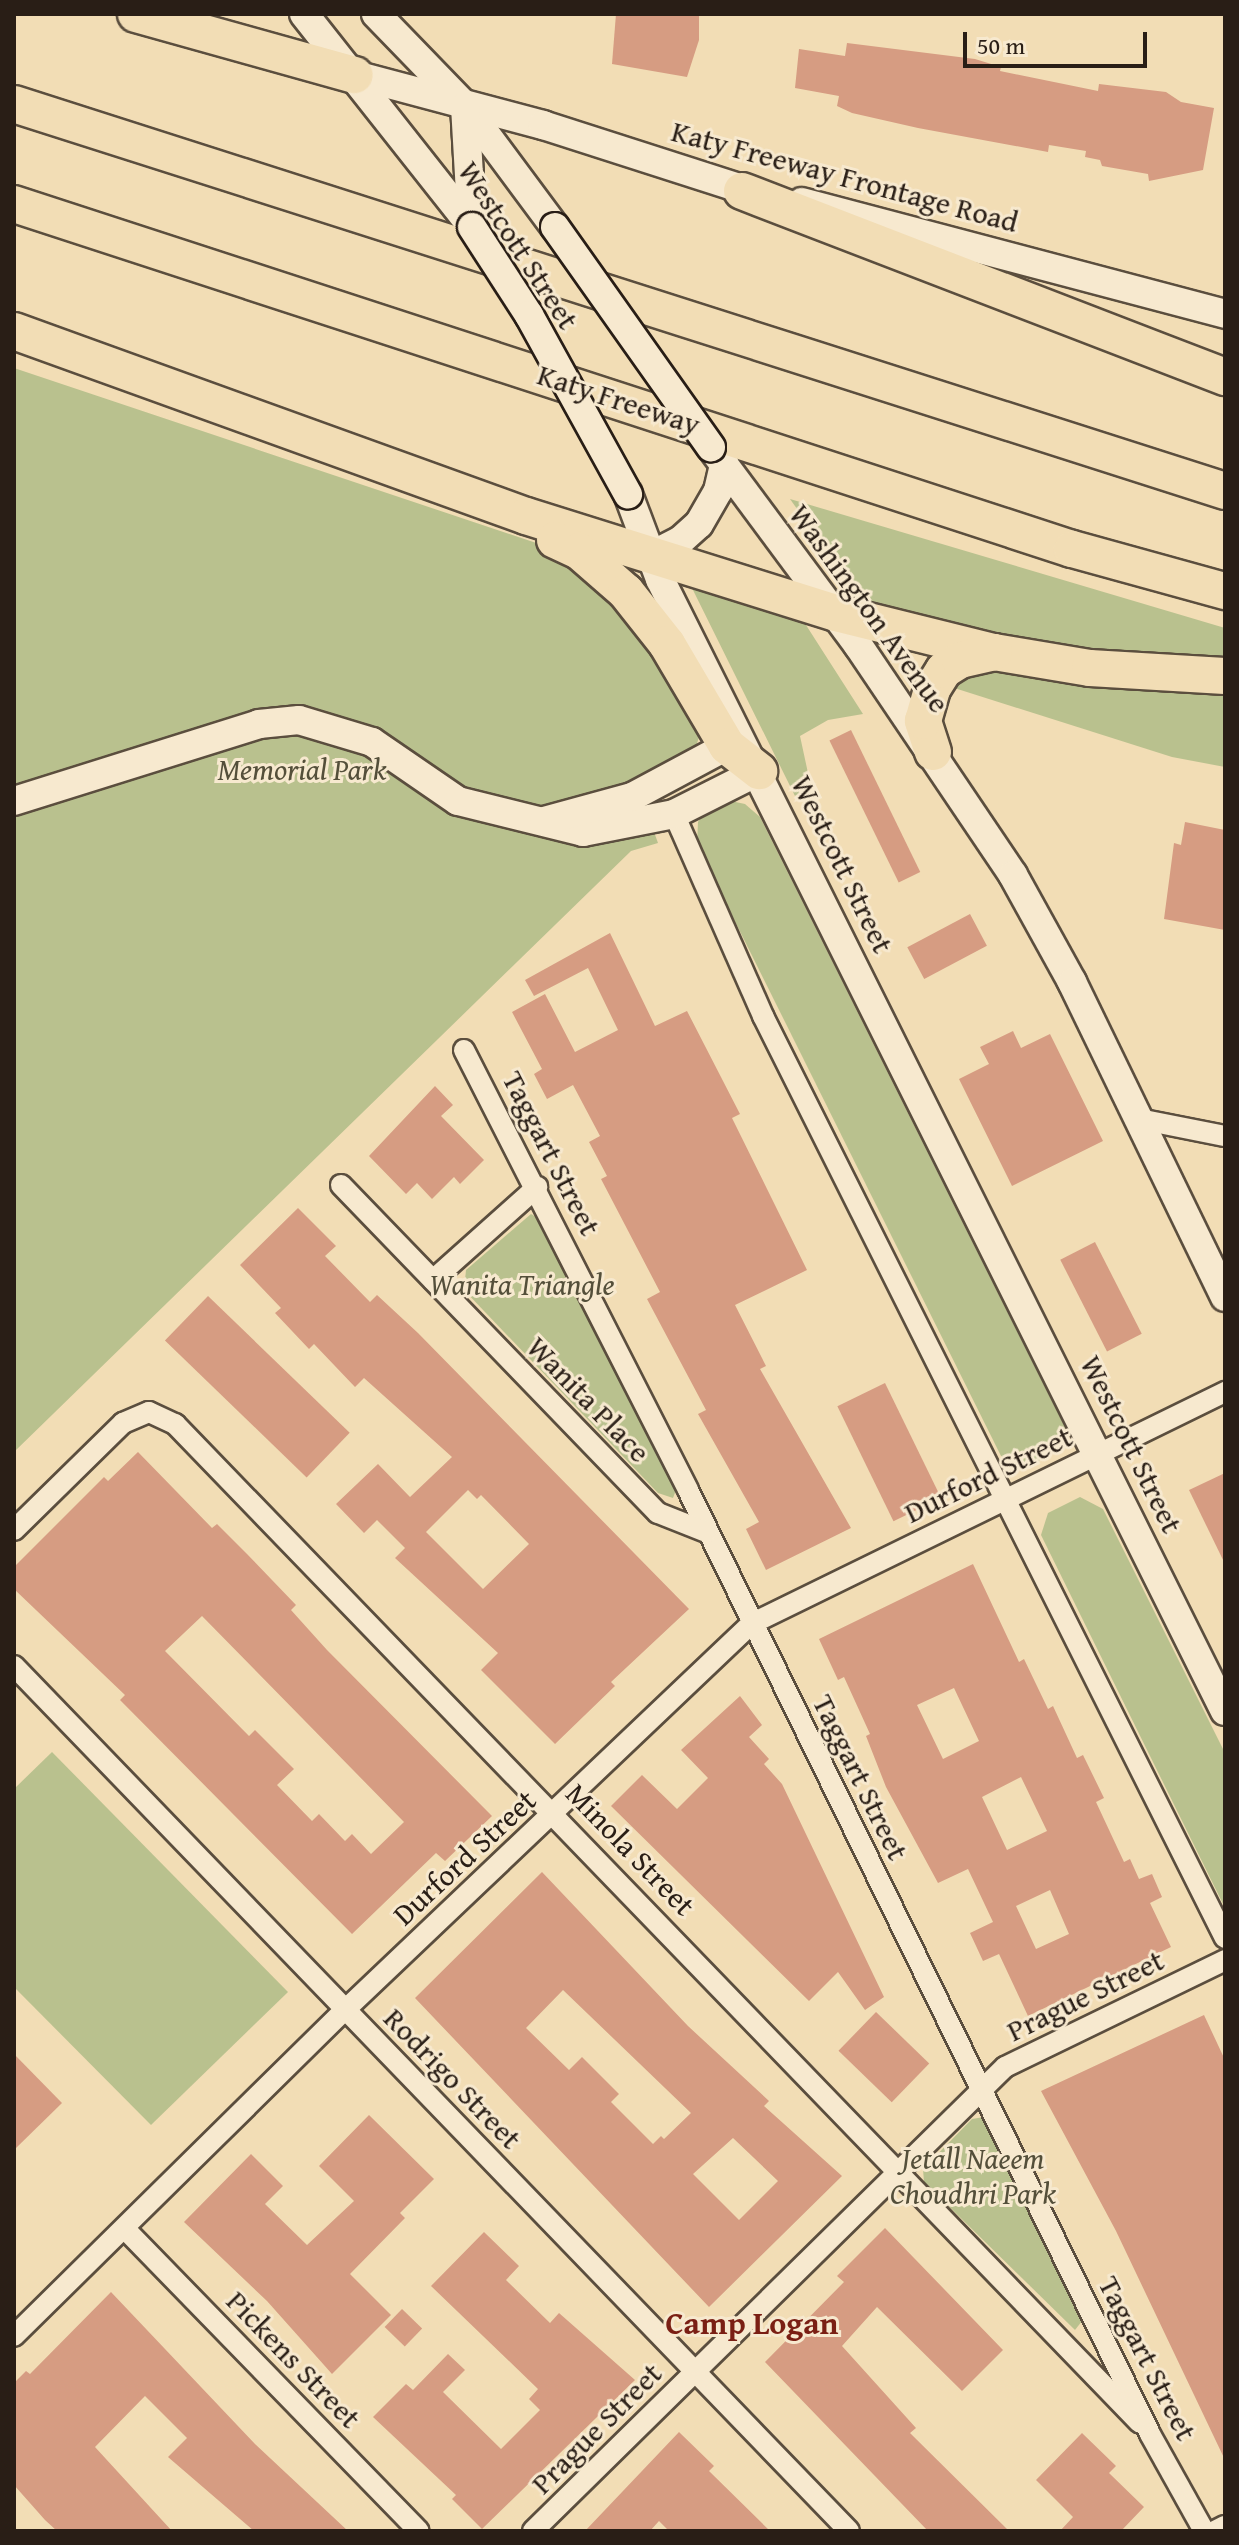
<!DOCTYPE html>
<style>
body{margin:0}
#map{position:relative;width:1239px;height:2545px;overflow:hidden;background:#f2ddb5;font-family:"Gentium Book Plus",serif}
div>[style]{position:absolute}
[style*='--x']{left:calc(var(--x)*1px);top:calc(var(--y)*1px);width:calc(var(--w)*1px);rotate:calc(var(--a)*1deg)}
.green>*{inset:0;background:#b9c18e}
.building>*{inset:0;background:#d69c82;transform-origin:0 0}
.roads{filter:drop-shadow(2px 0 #5b4e3e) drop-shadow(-2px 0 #5b4e3e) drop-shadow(0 2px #5b4e3e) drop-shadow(0 -2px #5b4e3e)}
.street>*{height:20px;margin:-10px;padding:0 10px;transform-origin:10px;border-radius:10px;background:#f7e9cf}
.secondary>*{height:28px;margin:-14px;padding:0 14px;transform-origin:14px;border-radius:14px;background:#f7e9cf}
.highway>*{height:36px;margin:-18px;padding:0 18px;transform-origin:18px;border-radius:18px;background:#f2ddb5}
.bridges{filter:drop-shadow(2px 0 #291e16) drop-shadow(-2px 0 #291e16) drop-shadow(0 2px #291e16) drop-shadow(0 -2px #291e16)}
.secondary-bridge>*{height:28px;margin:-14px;padding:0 14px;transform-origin:14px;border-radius:14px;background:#f7e9cf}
span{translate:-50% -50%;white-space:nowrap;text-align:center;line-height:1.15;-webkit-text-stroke:6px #f7e9cf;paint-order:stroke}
.street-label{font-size:30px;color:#291e16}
.park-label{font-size:30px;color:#544f3a;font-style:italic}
.neighbourhood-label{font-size:32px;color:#7a1f14;font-weight:700}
.frame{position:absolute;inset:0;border:16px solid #291e16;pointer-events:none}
.scale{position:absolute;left:963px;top:32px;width:184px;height:36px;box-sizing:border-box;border:4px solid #291e16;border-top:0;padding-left:10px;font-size:24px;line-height:28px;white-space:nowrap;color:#291e16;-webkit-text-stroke:6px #f7e9cf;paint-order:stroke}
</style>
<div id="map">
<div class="green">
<div style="clip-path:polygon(14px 368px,560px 551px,621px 597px,701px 730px,696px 747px,635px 779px,658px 843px,631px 851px,14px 1452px)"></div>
<div style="clip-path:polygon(790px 499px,1225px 628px,1225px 668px,1024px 644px,863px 602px)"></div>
<div style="clip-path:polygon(690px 584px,797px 611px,863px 714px,828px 720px,800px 736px,811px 787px,795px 796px)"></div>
<div style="clip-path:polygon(977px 667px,1225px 689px,1225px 767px,1172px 757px,948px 686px)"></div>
<div style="clip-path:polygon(726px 800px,745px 804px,760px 817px,1065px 1427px,1058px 1451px,1024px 1468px,1001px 1456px,697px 845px,698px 822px,705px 811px)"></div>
<div style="clip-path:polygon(531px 1214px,541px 1220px,676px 1490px,673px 1498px,658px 1493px,464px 1290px,466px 1270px)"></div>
<div style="clip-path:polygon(1080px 1497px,1103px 1509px,1225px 1753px,1225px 1908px,1041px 1535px,1048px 1513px)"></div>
<div style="clip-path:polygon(52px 1752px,288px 1992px,151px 2125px,14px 1987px,14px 1789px)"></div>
<div style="clip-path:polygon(984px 2117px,1082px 2321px,1075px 2330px,924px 2182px,923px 2169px,972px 2119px)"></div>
</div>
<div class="building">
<div style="clip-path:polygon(616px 14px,699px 14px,699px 40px,687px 77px,612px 64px)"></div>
<div style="clip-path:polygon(847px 43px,975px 59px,1001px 67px,1000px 71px,1098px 91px,1099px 84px,1166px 92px,1181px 102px,1214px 108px,1203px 170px,1149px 181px,1148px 174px,1102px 166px,1100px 160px,1085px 157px,1086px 151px,1049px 145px,1048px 152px,918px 128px,852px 113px,837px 106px,839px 96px,795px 88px,799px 49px,845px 56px)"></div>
<div style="left:851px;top:730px;width:158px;height:24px;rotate:64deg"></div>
<div style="clip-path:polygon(1185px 822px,1225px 830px,1225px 930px,1164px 919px,1174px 843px,1181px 845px)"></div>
<div style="left:970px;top:914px;width:36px;height:71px;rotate:62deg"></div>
<div style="clip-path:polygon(610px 933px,655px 1026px,687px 1011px,740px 1114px,732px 1118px,807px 1270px,735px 1305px,766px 1366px,760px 1369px,851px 1528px,766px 1570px,746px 1529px,759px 1522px,698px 1414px,706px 1410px,647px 1299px,660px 1292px,601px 1179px,607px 1176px,589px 1142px,600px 1136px,573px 1085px,547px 1099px,534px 1074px,542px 1069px,512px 1012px,545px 994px,575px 1052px,618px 1030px,588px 968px,534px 996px,525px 980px)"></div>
<div style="clip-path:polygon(1013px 1031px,1021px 1048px,1050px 1034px,1103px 1141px,1012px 1186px,959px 1079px,989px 1064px,980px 1047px)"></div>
<div style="clip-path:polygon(435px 1086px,453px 1105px,441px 1116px,484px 1160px,460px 1184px,454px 1177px,432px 1199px,417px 1183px,406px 1194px,369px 1156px)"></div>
<div style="clip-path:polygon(evenodd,298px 1208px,336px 1246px,325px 1256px,370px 1302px,377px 1295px,418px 1333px,689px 1609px,611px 1682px,615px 1686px,555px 1744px,481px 1670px,498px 1653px,395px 1558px,405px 1548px,377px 1520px,364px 1533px,336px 1504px,378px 1464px,410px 1497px,452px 1457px,364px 1378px,355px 1387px,314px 1344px,309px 1349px,275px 1313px,281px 1308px,240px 1265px,298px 1208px,468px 1490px,477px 1499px,481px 1495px,529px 1544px,483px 1589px,426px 1532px,468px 1490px)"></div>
<div style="left:1095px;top:1242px;width:103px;height:39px;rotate:63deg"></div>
<div style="left:208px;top:1296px;width:197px;height:62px;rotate:44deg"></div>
<div style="left:885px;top:1383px;width:128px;height:53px;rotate:64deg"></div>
<div style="clip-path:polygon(evenodd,138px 1452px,212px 1528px,217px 1524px,247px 1554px,296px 1605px,291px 1610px,327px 1650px,492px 1816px,445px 1861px,436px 1853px,352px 1934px,120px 1700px,125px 1695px,14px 1589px,14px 1567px,104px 1477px,108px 1481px,138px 1452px,202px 1616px,404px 1822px,371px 1854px,352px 1834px,345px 1841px,319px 1814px,312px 1821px,277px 1785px,294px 1769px,255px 1730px,249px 1736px,165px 1651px,202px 1616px)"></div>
<div style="clip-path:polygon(1225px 1473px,1225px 1564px,1189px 1490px)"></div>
<div style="clip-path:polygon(evenodd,973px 1564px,1019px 1662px,1024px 1659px,1048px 1709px,1053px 1706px,1077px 1758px,1083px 1755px,1104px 1798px,1096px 1802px,1124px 1862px,1130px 1859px,1139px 1879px,1152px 1874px,1162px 1897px,1150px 1903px,1171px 1947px,1028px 2016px,999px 1954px,983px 1961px,970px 1933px,993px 1922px,968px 1869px,938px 1883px,886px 1787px,866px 1736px,870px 1734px,844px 1677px,838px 1680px,819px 1639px,973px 1564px,954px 1688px,979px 1741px,943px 1759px,917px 1705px,954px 1688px,973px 1564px,1021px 1777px,1047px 1831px,1007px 1850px,982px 1797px,1021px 1777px,973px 1564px,1050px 1890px,1069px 1934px,1036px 1949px,1016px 1906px,1050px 1890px)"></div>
<div style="clip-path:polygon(740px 1696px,762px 1725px,749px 1737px,769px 1759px,764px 1764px,782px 1784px,884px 1997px,865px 2010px,838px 1972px,809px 2001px,611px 1806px,642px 1775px,677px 1809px,708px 1778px,681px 1750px)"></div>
<div style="clip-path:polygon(evenodd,542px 1872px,688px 2026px,769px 2101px,764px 2106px,842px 2176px,709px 2307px,415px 1998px,542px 1872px,563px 1990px,691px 2113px,664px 2139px,661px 2136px,653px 2144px,611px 2102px,619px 2094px,582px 2057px,569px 2070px,526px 2028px,563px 1990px,542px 1872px,733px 2138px,778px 2181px,739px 2220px,693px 2174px,733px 2138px)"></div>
<div style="left:876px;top:2012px;width:74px;height:54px;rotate:44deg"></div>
<div style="clip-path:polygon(1204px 2015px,1225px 2060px,1225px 2460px,1116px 2231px,1041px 2091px)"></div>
<div style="clip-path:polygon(14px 2054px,62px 2103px,14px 2150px)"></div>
<div style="clip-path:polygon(369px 2115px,434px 2179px,400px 2213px,405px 2218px,350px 2274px,391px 2315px,332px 2374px,267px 2301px,184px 2222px,251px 2154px,283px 2186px,265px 2204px,307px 2245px,354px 2201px,319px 2166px)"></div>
<div style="clip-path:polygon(885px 2228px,1003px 2350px,962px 2391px,877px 2307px,842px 2346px,916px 2428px,910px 2433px,1009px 2531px,928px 2531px,765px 2362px,844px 2282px,837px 2276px)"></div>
<div style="clip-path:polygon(484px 2232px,519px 2266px,506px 2280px,550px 2323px,559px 2313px,635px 2380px,482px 2529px,452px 2499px,456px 2495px,373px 2417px,406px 2384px,413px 2390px,448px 2354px,465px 2370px,443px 2392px,501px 2449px,540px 2410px,529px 2399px,538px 2389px,431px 2286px)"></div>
<div style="clip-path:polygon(111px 2292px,255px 2444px,348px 2531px,254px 2531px,168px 2457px,187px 2438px,145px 2396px,95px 2447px,172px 2531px,57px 2531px,45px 2520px,14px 2485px,14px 2383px,26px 2371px,30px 2374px)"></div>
<div style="left:402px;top:2309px;width:28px;height:25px;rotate:44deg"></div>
<div style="clip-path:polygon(679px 2432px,714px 2466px,709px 2471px,770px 2531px,669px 2531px,659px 2521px,650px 2531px,585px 2531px)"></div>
<div style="clip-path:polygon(1082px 2433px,1116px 2466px,1109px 2473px,1144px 2507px,1121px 2531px,1060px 2531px,1073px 2517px,1036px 2480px)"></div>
</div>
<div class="roads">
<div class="street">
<div style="--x:674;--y:814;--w:221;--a:66.2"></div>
<div style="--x:763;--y:1016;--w:1031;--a:63.39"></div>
<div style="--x:464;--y:1050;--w:494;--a:63"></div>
<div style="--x:688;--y:1490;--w:1051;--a:63.92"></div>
<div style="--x:1150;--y:2434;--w:111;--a:60.9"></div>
<div style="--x:1139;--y:1119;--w:88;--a:11.2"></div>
<div style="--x:341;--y:1185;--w:456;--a:46"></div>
<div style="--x:658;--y:1513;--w:52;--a:21.6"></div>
<div style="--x:433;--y:1280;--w:140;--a:-41.8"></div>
<div style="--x:14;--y:1530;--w:153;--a:-44.5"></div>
<div style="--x:123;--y:1423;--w:28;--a:-23"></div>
<div style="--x:149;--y:1412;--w:29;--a:25"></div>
<div style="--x:175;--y:1424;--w:1388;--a:45.99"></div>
<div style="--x:14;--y:1666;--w:1202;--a:46.01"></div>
<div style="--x:125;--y:2229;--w:421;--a:45.8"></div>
<div style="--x:14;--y:2336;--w:465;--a:-44.6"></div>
<div style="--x:345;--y:2010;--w:560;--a:-43.55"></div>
<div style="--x:751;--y:1624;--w:528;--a:-26.08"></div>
<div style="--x:533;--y:2531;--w:662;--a:-44.51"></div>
<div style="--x:1005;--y:2067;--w:245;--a:-25.9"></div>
<div style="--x:1215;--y:2531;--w:11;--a:-27"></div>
</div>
<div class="secondary">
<div style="--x:304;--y:14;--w:271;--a:51.7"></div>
<div style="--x:376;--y:14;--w:128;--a:45.9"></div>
<div style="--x:465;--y:106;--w:151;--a:53.4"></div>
<div style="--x:355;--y:75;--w:195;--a:14.9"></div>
<div style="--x:543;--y:125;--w:229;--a:17.8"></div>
<div style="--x:465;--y:106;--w:121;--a:86.7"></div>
<div style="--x:802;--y:202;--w:438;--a:14.8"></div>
<div style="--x:711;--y:447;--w:247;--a:53.4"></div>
<div style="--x:858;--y:645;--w:277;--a:56"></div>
<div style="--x:1013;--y:875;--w:122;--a:61.1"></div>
<div style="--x:1072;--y:982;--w:350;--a:64.1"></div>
<div style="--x:628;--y:494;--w:91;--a:69.4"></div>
<div style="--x:660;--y:579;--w:1265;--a:63.48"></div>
<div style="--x:654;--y:554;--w:29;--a:-27"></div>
<div style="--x:680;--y:541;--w:25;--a:-42"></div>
<div style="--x:699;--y:524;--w:38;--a:-60"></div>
<div style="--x:718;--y:491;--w:28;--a:-77"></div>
<div style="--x:14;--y:801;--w:257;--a:-17.4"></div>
<div style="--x:259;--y:724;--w:40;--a:-5.7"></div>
<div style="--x:299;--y:720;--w:76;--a:16.8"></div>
<div style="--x:372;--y:742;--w:104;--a:34.5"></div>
<div style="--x:458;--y:801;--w:129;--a:13.9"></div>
<div style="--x:583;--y:832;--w:93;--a:-11.2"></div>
<div style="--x:674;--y:814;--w:95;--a:-26.8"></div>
<div style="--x:544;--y:821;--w:91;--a:-15.3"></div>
<div style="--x:632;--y:797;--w:108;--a:-28.2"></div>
</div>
<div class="highway">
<div style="--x:136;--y:14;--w:227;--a:15.6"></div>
<div style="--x:14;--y:104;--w:1271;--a:17.72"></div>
<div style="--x:742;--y:191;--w:518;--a:21.06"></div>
<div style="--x:14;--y:204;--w:1113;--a:18.06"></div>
<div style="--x:1072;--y:549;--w:159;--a:15.4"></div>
<div style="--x:14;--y:331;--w:544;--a:19.87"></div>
<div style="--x:526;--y:516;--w:325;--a:17.4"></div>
<div style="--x:836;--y:613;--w:163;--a:13.9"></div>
<div style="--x:994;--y:652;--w:97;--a:9.5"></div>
<div style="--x:1090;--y:668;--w:135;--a:3.4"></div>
<div style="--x:555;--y:540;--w:26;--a:25"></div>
<div style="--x:579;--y:551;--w:62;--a:41.1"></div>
<div style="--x:626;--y:592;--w:66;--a:51.7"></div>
<div style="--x:667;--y:644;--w:118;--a:59.5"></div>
<div style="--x:727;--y:746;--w:41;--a:38"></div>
<div style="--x:933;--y:752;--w:33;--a:-108"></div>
<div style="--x:923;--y:721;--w:33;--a:-74"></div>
<div style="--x:932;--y:689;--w:22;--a:-58"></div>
<div style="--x:944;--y:670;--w:19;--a:-32"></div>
<div style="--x:960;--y:660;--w:35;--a:-13"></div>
</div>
</div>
<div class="bridges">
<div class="secondary-bridge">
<div style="--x:472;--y:227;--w:105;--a:57.1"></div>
<div style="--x:529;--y:315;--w:205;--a:61.1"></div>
<div style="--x:555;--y:227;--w:270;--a:54.7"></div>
</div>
</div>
<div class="street-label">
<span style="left:845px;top:176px;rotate:15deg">Katy Freeway Frontage Road</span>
<span style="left:519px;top:245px;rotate:57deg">Westcott Street</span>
<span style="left:619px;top:399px;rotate:18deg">Katy Freeway</span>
<span style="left:870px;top:608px;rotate:54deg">Washington Avenue</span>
<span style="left:843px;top:864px;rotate:64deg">Westcott Street</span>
<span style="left:552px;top:1153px;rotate:63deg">Taggart Street</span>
<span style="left:589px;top:1399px;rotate:46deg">Wanita Place</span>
<span style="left:1132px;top:1444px;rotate:64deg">Westcott Street</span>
<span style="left:988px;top:1474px;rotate:-26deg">Durford Street</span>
<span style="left:861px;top:1777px;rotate:64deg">Taggart Street</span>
<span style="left:631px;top:1849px;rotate:46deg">Minola Street</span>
<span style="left:464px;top:1857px;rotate:-43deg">Durford Street</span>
<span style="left:1085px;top:1995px;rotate:-26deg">Prague Street</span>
<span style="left:453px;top:2078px;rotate:46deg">Rodrigo Street</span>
<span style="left:1148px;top:2358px;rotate:63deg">Taggart Street</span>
<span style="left:294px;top:2359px;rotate:46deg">Pickens Street</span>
<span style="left:596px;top:2428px;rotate:-45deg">Prague Street</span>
</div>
<div class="park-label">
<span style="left:302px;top:769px">Memorial Park</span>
<span style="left:522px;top:1284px">Wanita Triangle</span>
<span style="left:973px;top:2175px">Jetall Naeem<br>Choudhri Park</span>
</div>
<div class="neighbourhood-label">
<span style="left:752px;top:2323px">Camp Logan</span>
</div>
<div class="frame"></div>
<div class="scale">50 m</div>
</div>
